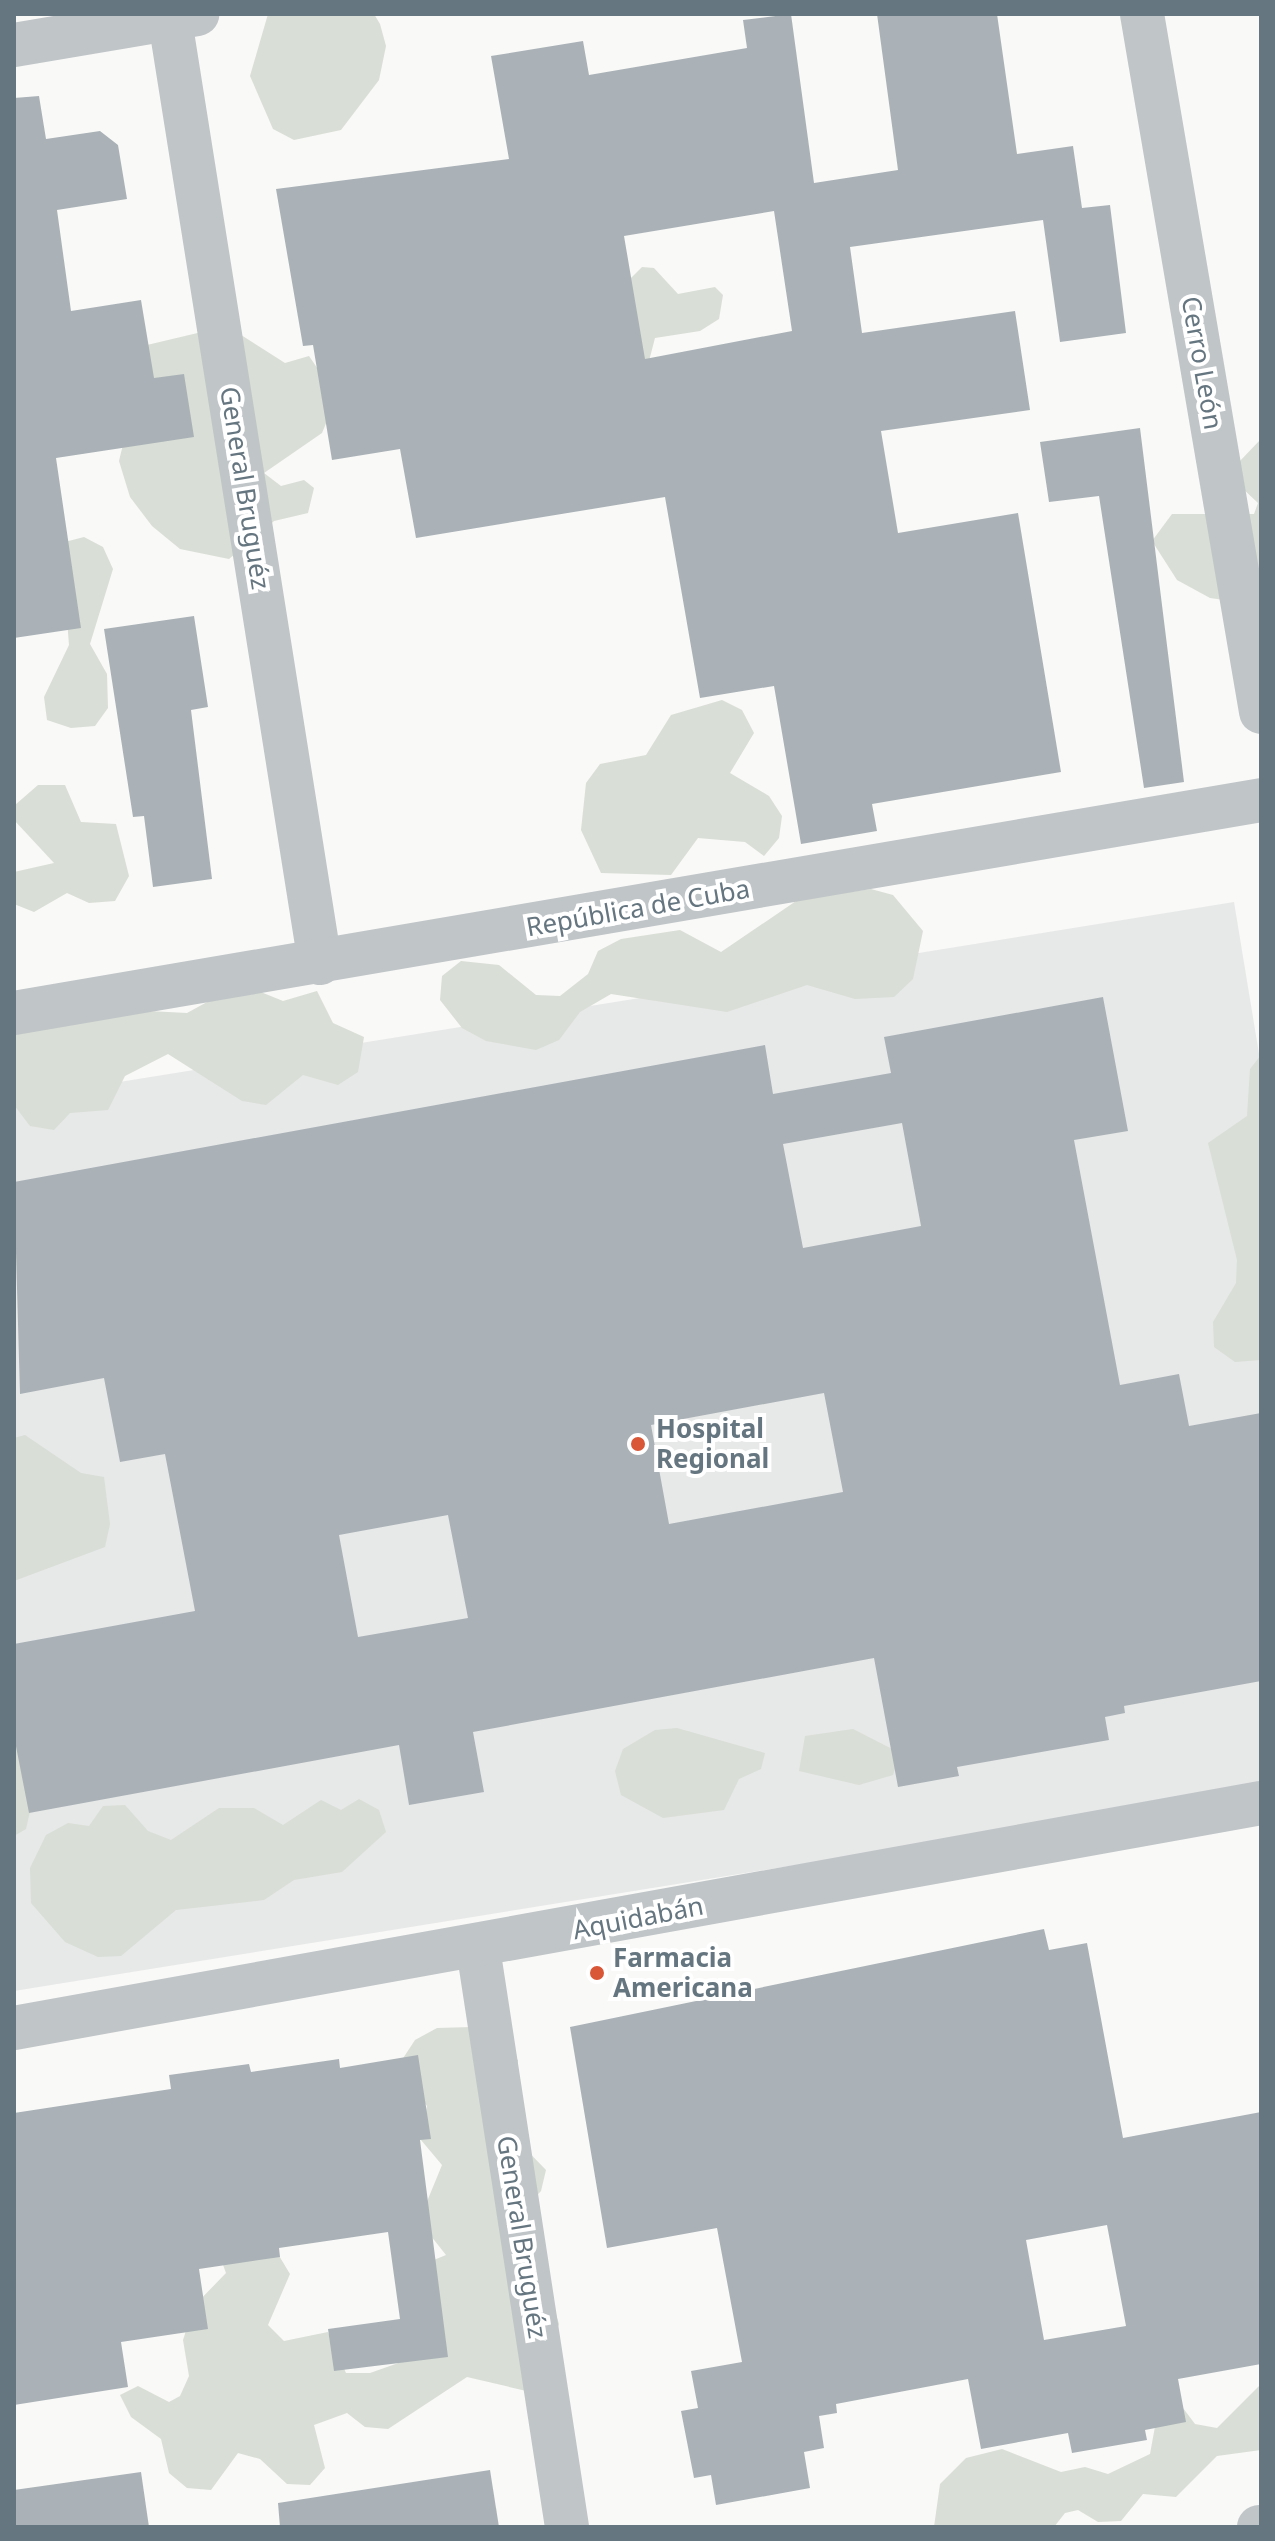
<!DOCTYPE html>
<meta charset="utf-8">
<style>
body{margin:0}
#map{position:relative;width:1275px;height:2541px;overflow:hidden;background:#f9f9f7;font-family:"Noto Sans",sans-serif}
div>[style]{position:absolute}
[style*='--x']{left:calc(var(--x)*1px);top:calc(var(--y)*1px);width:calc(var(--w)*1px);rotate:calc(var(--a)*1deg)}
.built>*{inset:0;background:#e7e8e8}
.green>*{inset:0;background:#d9ded6}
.building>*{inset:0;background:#aab2b7}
.minor>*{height:44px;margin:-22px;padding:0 22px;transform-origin:22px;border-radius:22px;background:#c0c5c8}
.dots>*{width:22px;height:22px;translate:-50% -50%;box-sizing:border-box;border:4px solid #fff;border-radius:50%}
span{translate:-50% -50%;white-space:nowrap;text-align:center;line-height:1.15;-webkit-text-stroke:8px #fff;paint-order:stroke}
.street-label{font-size:26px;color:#667680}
.poi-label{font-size:26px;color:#667680;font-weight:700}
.left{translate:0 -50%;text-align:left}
.frame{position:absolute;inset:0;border:16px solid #667680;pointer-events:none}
</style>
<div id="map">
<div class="built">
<div style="clip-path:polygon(1234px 902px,1261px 1066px,1261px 1790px,14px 1991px,14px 1099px)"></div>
</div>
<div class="green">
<div style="clip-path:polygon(268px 14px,374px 14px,380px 24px,386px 46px,379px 80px,341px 130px,294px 140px,273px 129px,250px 76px)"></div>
<div style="clip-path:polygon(642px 267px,654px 268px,678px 294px,715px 287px,723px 295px,719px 319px,700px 331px,655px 338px,649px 361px,494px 330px,626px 283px)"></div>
<div style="clip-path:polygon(227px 326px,285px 363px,309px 356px,322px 375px,327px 421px,322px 433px,264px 473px,281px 486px,304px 480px,314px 488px,308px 513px,274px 521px,229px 559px,180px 549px,152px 526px,130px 497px,119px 461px,147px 345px)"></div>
<div style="clip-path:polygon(1261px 439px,1261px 628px,1245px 603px,1210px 598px,1177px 580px,1152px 541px,1172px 514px,1254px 514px,1258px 503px,1240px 486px,1239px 462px)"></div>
<div style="clip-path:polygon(84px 537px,103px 547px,113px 569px,90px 644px,107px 674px,108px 708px,95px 726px,71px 728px,47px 720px,44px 697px,69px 645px,61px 543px)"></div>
<div style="clip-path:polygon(722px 700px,742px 710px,754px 733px,730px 773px,769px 796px,782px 816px,779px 838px,764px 856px,745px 842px,698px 838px,671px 875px,601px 873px,581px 830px,586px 783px,600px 764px,646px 755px,671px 715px)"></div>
<div style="clip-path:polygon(38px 785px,65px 785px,81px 822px,116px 824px,129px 876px,115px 901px,89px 903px,67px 893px,34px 912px,14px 904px,14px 872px,54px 863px,14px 820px,15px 805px)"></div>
<div style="clip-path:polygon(871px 889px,893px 895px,923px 931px,913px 979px,894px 997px,855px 999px,807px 985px,727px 1012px,611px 994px,580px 1012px,559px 1040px,536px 1050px,486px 1041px,462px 1028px,440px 1000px,442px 976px,461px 961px,499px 965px,536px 995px,560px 996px,588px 974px,598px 951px,621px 939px,680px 930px,721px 952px,799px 899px)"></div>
<div style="clip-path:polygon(251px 988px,283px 1001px,317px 991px,333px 1023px,364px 1037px,358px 1072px,338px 1085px,303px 1075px,266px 1105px,242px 1101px,168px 1054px,125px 1076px,108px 1110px,70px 1113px,54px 1130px,30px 1126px,14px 1105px,14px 1004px,187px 1013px,229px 990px)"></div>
<div style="clip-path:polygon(1261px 1055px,1261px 1353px,1260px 1360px,1235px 1362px,1214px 1347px,1213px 1322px,1236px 1283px,1237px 1260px,1208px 1143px,1247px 1116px,1250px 1069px)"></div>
<div style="clip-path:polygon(25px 1435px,81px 1473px,104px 1477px,110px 1524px,105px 1547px,14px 1581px,14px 1438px)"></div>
<div style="clip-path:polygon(14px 1728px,31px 1807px,26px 1829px,14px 1836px)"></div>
<div style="clip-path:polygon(677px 1728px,765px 1753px,761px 1769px,739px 1779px,724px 1810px,663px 1818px,621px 1795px,615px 1771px,623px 1749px,655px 1730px)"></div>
<div style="clip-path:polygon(853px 1729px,900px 1753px,893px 1775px,859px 1785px,799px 1771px,805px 1736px)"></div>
<div style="clip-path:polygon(359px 1799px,379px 1810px,386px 1832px,342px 1872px,294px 1880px,264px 1900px,176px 1910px,121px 1956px,98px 1957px,65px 1942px,31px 1903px,30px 1868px,46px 1835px,68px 1823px,89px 1826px,103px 1806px,125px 1805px,148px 1831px,171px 1840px,219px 1808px,254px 1808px,283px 1825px,321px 1800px,341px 1810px)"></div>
<div style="clip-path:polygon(472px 2027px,518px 2060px,515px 2138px,546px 2170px,541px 2191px,524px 2209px,559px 2324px,535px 2393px,467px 2377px,388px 2429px,365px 2427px,347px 2413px,314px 2425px,325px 2468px,310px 2485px,287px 2484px,260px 2459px,238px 2453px,211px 2490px,187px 2488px,169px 2473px,161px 2439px,131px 2417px,120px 2395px,138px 2386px,169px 2402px,180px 2396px,189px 2376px,183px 2340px,194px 2306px,226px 2273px,222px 2262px,272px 2244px,290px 2274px,268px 2325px,284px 2341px,328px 2332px,346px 2373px,370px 2373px,424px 2354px,424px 2264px,446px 2255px,419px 2221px,442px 2165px,421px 2140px,427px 2106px,396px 2069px,415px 2040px,437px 2028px)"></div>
<div style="clip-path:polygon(1261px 2384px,1261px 2450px,1217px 2456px,1176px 2497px,1143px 2494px,1121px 2521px,1098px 2522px,1078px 2510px,1065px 2513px,1054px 2527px,934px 2527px,940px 2484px,966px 2458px,1002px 2449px,1061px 2472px,1085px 2467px,1108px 2474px,1150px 2454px,1158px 2410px,1180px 2404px,1195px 2424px,1217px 2428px)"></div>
</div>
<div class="building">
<div style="clip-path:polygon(evenodd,791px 14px,814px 183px,898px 170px,877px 14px,997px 14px,1017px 154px,1073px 146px,1082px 208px,1110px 205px,1126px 333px,1060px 342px,1043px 220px,850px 247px,862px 333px,1015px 311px,1030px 410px,881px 431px,898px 533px,1018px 513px,1061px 772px,872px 804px,877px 831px,801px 844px,774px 686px,700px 698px,665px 497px,416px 538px,400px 449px,332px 460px,313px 345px,303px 346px,276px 189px,509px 159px,491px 56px,583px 41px,589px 75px,747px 48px,743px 20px,791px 14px,774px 211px,792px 331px,645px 359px,624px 236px,774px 211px)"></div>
<div style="clip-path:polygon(39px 96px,46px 139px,100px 131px,118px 145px,127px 199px,57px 210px,71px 311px,141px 300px,154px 378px,184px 374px,194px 437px,56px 458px,81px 628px,14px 638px,14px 98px)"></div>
<div style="clip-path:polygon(1140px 428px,1184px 782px,1144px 788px,1099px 496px,1049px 502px,1040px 442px)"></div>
<div style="clip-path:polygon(194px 616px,208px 707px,191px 710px,212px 879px,153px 887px,144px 816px,133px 817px,104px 629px)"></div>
<div style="clip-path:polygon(evenodd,1103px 997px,1128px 1131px,1074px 1140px,1120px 1385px,1179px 1374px,1189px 1426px,1261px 1413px,1261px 1681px,1124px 1706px,1125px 1713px,1105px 1717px,1109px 1740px,957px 1767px,959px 1776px,898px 1787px,874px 1658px,473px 1732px,484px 1792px,409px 1805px,399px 1745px,29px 1813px,14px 1736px,14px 1644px,195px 1611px,165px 1454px,120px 1462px,104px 1378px,20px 1394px,14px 1182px,765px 1045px,773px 1094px,891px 1073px,884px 1037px,1103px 997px,902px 1123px,921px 1226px,803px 1248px,783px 1144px,902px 1123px,1103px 997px,824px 1393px,843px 1492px,669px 1524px,651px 1425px,824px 1393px,1103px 997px,448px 1515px,468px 1618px,358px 1637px,339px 1535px,448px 1515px)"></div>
<div style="clip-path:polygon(evenodd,1044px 1929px,1049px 1950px,1087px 1943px,1123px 2138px,1261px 2112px,1261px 2364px,1178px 2379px,1186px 2422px,1145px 2430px,1147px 2440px,1072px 2453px,1068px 2433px,981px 2449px,968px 2379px,836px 2404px,837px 2413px,819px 2416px,824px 2448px,804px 2452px,810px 2488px,716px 2505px,711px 2475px,694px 2478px,681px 2411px,698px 2408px,691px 2371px,742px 2362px,717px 2228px,607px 2248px,570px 2027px,1044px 1929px,1107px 2225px,1126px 2326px,1044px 2340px,1026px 2240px,1107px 2225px)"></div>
<div style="clip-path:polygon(418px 2055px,431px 2139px,420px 2140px,448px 2357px,334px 2371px,328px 2329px,400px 2319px,388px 2232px,279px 2248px,280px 2257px,199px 2269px,208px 2329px,121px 2342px,128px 2387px,14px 2405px,14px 2113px,171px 2089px,169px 2075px,249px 2064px,251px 2072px,339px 2059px,340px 2068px)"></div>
<div style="clip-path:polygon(490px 2470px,499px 2527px,280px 2527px,278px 2503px)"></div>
<div style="clip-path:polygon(141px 2472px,149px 2527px,14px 2527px,14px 2490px)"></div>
</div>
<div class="minor">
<div style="--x:169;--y:14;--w:961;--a:80.96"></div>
<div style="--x:1142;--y:14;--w:708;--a:80.32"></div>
<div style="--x:14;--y:45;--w:186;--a:-9.6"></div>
<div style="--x:14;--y:1013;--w:1265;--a:-9.69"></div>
<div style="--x:478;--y:1948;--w:586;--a:81.26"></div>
<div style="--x:14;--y:2028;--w:1267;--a:-10.23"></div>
<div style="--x:1259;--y:2527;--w:2;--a:0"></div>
</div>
<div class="dots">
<div style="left:638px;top:1444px;background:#d95737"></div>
<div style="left:597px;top:1973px;background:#d95737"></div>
</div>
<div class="street-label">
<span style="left:1202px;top:363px;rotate:80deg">Cerro León</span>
<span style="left:245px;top:488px;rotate:81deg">General Bruguéz</span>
<span style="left:638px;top:908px;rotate:-10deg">República de Cuba</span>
<span style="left:638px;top:1918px;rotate:-11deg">Aquidabán</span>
<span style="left:522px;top:2237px;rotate:81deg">General Bruguéz</span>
</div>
<div class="poi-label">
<span class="left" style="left:656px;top:1444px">Hospital<br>Regional</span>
<span class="left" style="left:613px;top:1973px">Farmacia<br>Americana</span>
</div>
<div class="frame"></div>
</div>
